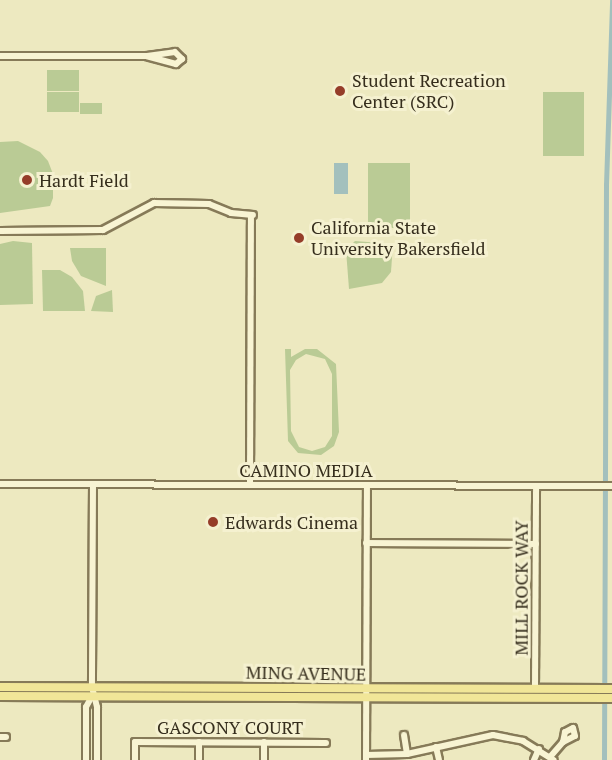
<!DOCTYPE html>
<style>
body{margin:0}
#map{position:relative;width:612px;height:760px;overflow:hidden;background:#ede9c0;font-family:"PT Serif",serif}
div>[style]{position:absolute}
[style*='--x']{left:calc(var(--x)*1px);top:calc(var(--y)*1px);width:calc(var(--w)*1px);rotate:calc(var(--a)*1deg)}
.green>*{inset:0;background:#bacb95;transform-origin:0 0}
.water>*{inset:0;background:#a3c0bd;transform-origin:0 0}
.canal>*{height:4.5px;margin:-2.25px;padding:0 2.25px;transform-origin:2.25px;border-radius:2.25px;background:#a3c0bd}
.roads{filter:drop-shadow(2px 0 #867a58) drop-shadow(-2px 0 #867a58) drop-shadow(0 2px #867a58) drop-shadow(0 -2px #867a58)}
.minor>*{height:6px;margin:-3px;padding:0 3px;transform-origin:3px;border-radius:3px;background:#f8f4d3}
.major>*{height:8px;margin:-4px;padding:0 4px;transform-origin:4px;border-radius:4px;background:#f1e698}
.dots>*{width:16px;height:16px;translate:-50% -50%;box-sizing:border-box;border:3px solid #f5f1d0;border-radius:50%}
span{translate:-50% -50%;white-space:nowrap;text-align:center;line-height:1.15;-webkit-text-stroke:6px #f5f1d0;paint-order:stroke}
.poi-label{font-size:18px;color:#362e1d}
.left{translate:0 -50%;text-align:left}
.street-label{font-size:18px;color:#362e1d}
</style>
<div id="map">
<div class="green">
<div style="left:47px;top:70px;width:32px;height:21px"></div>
<div style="left:47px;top:92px;width:32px;height:20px"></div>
<div style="left:543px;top:92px;width:41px;height:64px"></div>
<div style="left:102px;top:103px;width:11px;height:22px;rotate:90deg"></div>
<div style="clip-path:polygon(18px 141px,40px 152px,48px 161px,53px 174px,53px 198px,50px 206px,0 213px,0 142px)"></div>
<div style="left:368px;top:163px;width:42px;height:65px"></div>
<div style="clip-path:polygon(13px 241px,32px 243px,33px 304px,0 305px,0 244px)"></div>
<div style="clip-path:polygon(355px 241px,393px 244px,391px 272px,382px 283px,349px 289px,346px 250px)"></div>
<div style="clip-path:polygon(70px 248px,106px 248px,106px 286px,81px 276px,72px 261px)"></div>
<div style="clip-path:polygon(42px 270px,60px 270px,72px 277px,83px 291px,85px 311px,43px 311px)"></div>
<div style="clip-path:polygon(112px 290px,113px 312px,91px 311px,96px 296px)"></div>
<div style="clip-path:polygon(evenodd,285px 349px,291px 349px,291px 357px,305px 349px,317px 349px,336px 364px,339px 432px,334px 446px,321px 455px,298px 453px,288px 441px,285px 349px,306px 354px,325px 359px,332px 374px,332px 436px,325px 447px,312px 451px,299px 447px,291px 431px,290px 370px,296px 360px,306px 354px)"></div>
</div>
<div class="water">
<div style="left:334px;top:163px;width:14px;height:31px"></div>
</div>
<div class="canal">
<div style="--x:604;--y:760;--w:575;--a:-89.8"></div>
<div style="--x:606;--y:185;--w:185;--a:-88.1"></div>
</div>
<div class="roads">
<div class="minor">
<div style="--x:0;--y:56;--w:147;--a:0"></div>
<div style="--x:147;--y:56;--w:28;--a:-8"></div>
<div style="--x:175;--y:52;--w:10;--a:45"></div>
<div style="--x:182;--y:59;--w:8;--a:140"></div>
<div style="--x:176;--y:64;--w:30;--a:-165"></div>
<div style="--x:0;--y:231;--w:103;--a:-0.6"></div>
<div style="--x:103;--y:230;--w:58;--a:-27.9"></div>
<div style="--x:154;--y:203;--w:55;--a:1"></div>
<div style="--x:209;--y:204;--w:24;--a:22"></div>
<div style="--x:231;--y:213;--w:22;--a:5"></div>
<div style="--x:0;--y:484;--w:612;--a:0.19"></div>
<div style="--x:93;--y:485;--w:202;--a:90.3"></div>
<div style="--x:92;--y:687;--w:21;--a:76"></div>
<div style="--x:97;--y:707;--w:53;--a:90"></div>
<div style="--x:250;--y:485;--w:270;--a:-89.8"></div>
<div style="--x:366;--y:543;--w:170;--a:0.3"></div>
<div style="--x:535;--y:689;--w:203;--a:-89.7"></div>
<div style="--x:404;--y:735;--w:19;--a:81"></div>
<div style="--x:0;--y:737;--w:6;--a:0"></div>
<div style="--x:264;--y:742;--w:18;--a:90"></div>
<div style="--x:436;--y:747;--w:13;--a:77"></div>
<div style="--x:366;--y:755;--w:41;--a:-1.4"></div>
<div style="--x:407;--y:754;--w:88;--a:-12.5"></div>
<div style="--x:493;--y:735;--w:31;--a:11"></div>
<div style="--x:523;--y:741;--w:36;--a:32"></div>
<div style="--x:550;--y:757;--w:20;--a:-49"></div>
<div style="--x:563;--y:742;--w:13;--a:-27"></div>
<div style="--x:575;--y:736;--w:8;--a:-104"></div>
<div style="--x:573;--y:728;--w:9;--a:153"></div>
<div style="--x:565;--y:732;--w:10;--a:101"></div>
<div style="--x:199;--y:759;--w:17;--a:-90"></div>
<div style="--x:86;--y:760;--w:53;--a:-90"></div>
<div style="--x:86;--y:707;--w:13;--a:-61"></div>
<div style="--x:135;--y:760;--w:18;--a:-90"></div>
<div style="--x:135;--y:742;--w:191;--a:0.3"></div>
<div style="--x:366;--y:760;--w:274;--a:-89.8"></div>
<div style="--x:534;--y:760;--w:12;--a:-66"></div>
</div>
<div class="major">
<div style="--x:0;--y:687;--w:612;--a:0.19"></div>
<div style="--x:0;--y:696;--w:612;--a:0.19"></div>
</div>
</div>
<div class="dots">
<div style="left:340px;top:91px;background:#953d29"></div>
<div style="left:27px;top:180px;background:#953d29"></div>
<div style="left:299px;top:238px;background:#953d29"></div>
<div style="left:213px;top:522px;background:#953d29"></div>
</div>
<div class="poi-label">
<span class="left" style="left:352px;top:91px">Student Recreation<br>Center (SRC)</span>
<span class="left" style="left:39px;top:180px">Hardt Field</span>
<span class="left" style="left:311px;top:238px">California State<br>University Bakersfield</span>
<span class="left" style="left:225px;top:522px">Edwards Cinema</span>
</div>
<div class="street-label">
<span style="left:306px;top:470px">CAMINO MEDIA</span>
<span style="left:521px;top:588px;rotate:-90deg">MILL ROCK WAY</span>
<span style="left:306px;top:673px;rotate:1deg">MING AVENUE</span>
<span style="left:230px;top:727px">GASCONY COURT</span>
</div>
</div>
